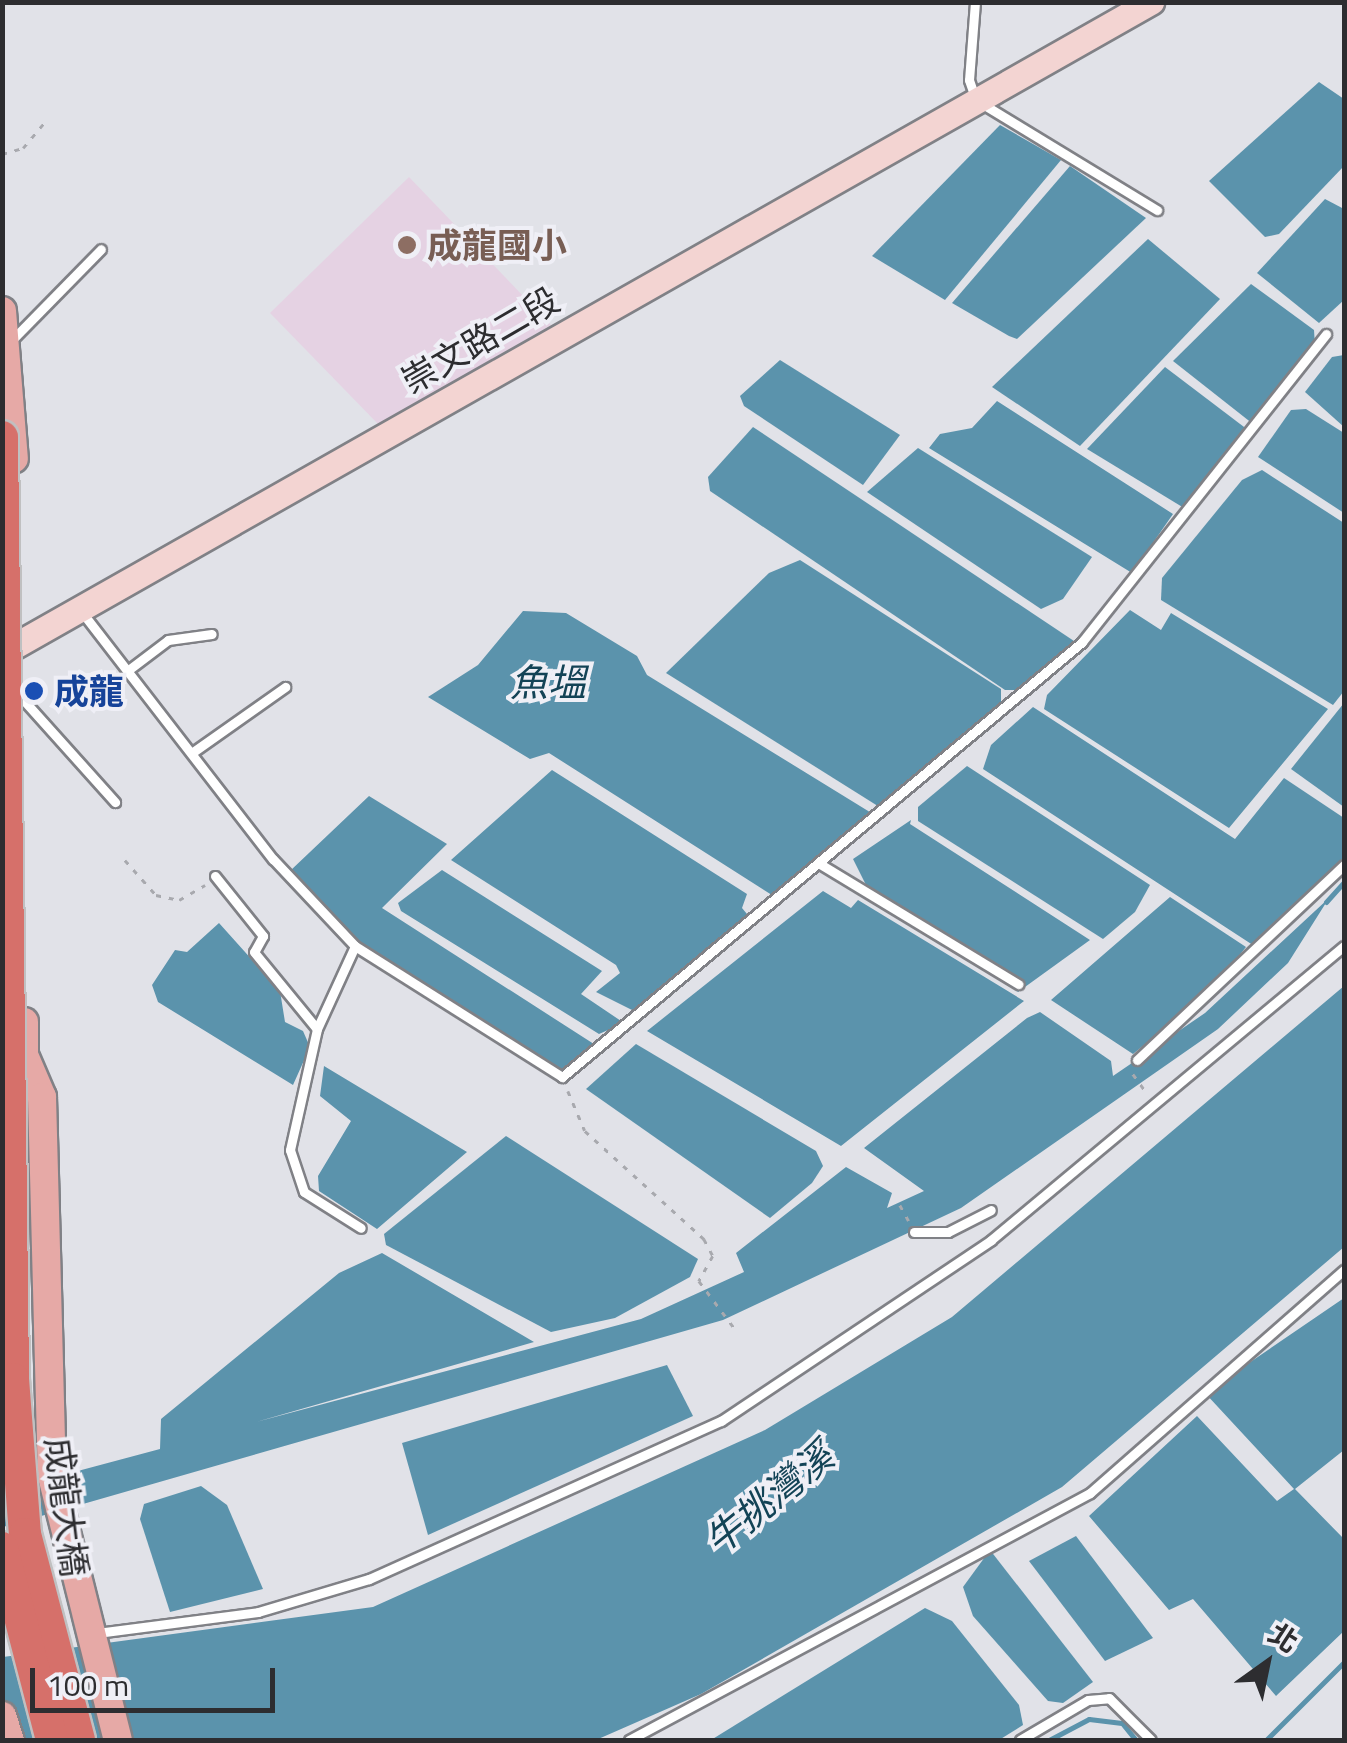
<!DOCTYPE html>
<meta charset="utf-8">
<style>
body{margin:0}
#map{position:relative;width:1347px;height:1743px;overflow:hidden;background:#e1e2e8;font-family:"Titillium Web","Noto Sans TC",sans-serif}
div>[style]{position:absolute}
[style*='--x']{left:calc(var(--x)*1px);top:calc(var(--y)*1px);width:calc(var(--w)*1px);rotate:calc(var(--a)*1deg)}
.education>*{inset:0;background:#e5d2e3}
.water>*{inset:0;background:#5b93ac}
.stream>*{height:5px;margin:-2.5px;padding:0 2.5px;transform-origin:2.5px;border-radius:2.5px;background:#5b93ac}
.path>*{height:2.5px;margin-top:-1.25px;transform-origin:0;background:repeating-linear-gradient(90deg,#a8a9ae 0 5px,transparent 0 13px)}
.roads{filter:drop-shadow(2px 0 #808186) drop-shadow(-2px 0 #808186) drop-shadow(0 2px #808186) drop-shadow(0 -2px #808186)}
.lane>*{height:9px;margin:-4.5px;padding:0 4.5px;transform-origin:4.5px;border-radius:4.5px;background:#fff}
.secondary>*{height:25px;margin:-12.5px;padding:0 12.5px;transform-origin:12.5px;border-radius:12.5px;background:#f3d4d2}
.primary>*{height:28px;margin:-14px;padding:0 14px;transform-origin:14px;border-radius:14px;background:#e6a9a6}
.bridges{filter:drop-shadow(2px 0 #c0c0c1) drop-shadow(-2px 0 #c0c0c1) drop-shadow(0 2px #c0c0c1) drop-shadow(0 -2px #c0c0c1)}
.highway-bridge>*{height:32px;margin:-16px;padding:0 16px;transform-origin:16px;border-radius:16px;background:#d6706a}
.dots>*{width:28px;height:28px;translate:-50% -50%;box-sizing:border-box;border:5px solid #efeff6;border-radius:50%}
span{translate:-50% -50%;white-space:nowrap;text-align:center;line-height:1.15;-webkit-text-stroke:8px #efeff6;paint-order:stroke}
.education-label{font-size:35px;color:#785e54;font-weight:700}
.left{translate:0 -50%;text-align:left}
.street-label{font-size:35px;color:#2d2d30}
.transit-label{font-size:35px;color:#164399;font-weight:700}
.water-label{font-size:38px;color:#134356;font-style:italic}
.frame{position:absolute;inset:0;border:5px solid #2d2d30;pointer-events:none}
.north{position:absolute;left:1217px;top:1613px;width:100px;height:100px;-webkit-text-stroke:8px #efeff6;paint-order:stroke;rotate:33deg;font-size:28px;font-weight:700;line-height:40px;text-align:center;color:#2d2d30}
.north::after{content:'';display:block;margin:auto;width:35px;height:45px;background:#2d2d30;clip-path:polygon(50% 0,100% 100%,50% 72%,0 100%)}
.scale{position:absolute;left:30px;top:1668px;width:245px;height:45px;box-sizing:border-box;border:5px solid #2d2d30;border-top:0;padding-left:12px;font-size:30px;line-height:35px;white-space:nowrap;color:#2d2d30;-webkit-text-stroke:8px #efeff6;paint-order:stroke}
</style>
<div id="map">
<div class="education">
<div style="clip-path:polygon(409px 177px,551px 325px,379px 425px,270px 313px)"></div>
</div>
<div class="water">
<div style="clip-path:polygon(1319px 82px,1344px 99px,1344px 166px,1279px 234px,1265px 237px,1209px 181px)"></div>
<div style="clip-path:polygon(1000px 125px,1061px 160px,945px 300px,872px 256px)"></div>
<div style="clip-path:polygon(1070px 166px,1146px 218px,1017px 339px,1009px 336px,952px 303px)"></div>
<div style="clip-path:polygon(1325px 199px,1344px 209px,1344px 300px,1319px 323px,1257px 273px)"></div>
<div style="clip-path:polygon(1148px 239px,1220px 299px,1080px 446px,992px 387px)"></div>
<div style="clip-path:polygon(1251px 284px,1314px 330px,1315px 345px,1253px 424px,1173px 361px)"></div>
<div style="clip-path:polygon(1344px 355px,1344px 427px,1305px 392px,1332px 357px)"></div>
<div style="clip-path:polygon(780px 360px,900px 435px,863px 485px,744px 406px,740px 396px)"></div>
<div style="clip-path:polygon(1165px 367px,1248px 430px,1184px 508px,1087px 449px)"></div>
<div style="clip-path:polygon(997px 401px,1173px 514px,1132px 573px,929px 448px,940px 434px,972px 428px)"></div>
<div style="clip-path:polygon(1306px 409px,1344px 433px,1344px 513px,1258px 457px,1291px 410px)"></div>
<div style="clip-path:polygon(753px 427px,1074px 641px,1023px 690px,1005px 690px,710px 491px,708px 477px)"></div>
<div style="clip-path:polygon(918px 448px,1092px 557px,1063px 599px,1041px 609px,867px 492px)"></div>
<div style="clip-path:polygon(1262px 470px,1344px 523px,1344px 691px,1333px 705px,1161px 600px,1162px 578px,1242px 480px)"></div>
<div style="clip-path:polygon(800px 560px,1001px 689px,1001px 707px,881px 808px,666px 673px,769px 573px)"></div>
<div style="clip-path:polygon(1130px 610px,1161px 630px,1171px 613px,1328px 709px,1229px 828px,1044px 709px,1047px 695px)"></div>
<div style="clip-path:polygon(523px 611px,566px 613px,637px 656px,647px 675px,873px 814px,775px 897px,549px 753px,530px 759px,428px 697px,478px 665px)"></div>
<div style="clip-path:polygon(1344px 703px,1344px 807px,1291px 769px)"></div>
<div style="clip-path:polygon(1033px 707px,1235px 839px,1284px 778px,1344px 818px,1344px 864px,1262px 951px,983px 769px,991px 745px)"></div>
<div style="clip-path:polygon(967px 766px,1150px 885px,1135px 912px,1103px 939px,918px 821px,918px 807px)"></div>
<div style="clip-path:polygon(552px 770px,747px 894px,742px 908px,752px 920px,638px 1013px,596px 992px,620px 973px,616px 965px,451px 860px)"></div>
<div style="clip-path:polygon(369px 796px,447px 844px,382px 908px,597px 1046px,564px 1077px,339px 930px,290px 871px)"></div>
<div style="clip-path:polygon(911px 820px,910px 824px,1090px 940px,1018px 992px,866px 885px,853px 859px)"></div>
<div style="clip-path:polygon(442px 870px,602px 971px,581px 994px,624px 1023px,599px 1034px,401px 911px,398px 903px)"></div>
<div style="clip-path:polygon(823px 891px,851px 908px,858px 900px,1024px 1001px,841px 1146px,647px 1031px)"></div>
<div style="clip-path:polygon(1170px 897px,1246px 947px,1238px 957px,1247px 961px,1133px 1054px,1051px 1000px)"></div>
<div style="clip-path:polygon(1329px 898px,1288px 963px,1218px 1029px,961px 1208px,723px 1320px,3px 1527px,3px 1491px,160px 1449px,161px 1419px,339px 1273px,382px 1253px,534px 1342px,256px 1422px,641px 1319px,744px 1272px,736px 1253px,846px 1167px,892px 1193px,887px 1208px,924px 1191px,864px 1148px,1027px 1018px,1040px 1012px,1111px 1061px,1113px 1076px,1205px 1013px)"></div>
<div style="clip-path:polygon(219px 923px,280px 991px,285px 1022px,303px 1031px,310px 1047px,293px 1085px,158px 1002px,152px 985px,175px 950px,187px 952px)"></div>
<div style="clip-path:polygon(1344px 986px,1344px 1247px,1062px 1487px,701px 1694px,596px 1740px,3px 1740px,3px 1657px,373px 1607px,765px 1430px,952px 1317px)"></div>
<div style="clip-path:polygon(636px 1044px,816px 1151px,823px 1166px,812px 1183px,770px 1218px,586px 1089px)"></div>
<div style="clip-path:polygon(324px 1066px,467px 1152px,377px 1229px,319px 1191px,318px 1176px,351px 1121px,320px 1096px)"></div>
<div style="clip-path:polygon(506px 1136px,698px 1259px,690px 1277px,615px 1318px,551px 1332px,386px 1245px,384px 1234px)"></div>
<div style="clip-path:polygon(1344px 1298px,1344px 1450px,1295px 1489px,1344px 1539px,1344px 1631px,1276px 1696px,1193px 1599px,1169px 1610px,1089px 1516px,1197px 1416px,1277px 1501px,1294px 1489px,1205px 1393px)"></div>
<div style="clip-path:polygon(667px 1365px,693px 1416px,428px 1535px,402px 1443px)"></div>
<div style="clip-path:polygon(201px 1486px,227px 1505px,263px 1589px,170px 1612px,140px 1519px,144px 1504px)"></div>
<div style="clip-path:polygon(1076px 1536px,1153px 1638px,1105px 1661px,1029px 1561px)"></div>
<div style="clip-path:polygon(990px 1550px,1093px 1682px,1063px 1703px,1048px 1701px,973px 1616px,963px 1587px)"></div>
<div style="clip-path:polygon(925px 1608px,952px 1621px,1019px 1705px,1023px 1725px,999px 1740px,711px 1740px)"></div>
</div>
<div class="stream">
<div style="--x:1326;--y:902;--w:27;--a:-48"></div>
<div style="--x:1049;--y:1740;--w:45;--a:-27.7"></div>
<div style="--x:1089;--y:1719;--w:33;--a:7"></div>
<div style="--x:1122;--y:1723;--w:22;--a:51"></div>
<div style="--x:1266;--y:1740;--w:110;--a:-45"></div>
</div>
<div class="path">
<div style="--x:2;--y:154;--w:22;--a:-16"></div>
<div style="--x:23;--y:148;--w:33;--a:-50"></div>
<div style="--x:125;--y:860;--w:47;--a:48.5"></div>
<div style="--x:156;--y:895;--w:24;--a:12"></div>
<div style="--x:179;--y:900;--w:30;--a:-30"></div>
<div style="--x:1133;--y:1074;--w:22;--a:54"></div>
<div style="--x:568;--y:1091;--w:43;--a:67"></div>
<div style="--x:585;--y:1131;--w:161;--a:42.2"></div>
<div style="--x:704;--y:1239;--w:19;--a:62"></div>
<div style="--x:713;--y:1256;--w:29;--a:119"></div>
<div style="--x:699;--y:1281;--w:60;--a:53.1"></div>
<div style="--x:900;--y:1205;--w:18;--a:61"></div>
</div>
<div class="roads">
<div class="lane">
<div style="--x:975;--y:2;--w:78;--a:94.4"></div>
<div style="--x:969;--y:80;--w:21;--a:71"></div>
<div style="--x:976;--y:100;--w:212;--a:31.3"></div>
<div style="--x:12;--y:340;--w:127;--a:-45.6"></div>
<div style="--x:81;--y:611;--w:314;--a:52.3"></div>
<div style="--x:273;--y:859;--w:120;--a:46.7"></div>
<div style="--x:355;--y:946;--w:91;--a:114.6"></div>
<div style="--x:317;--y:1029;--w:124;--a:102.6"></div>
<div style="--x:290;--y:1150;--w:44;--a:71.6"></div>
<div style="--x:304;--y:1192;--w:67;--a:32.3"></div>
<div style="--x:131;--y:668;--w:46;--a:-37.1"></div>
<div style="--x:168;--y:640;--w:44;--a:-7.8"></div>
<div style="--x:19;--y:695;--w:144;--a:48.1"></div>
<div style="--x:193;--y:752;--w:113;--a:-35.2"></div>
<div style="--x:820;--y:864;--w:232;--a:31.2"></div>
<div style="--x:215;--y:876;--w:77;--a:51.3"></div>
<div style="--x:263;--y:936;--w:18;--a:119"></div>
<div style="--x:254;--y:952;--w:99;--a:50.7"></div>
<div style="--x:355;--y:946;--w:245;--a:32.3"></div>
<div style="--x:562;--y:1077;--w:678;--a:-39.91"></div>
<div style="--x:1082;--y:642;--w:393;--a:-51.6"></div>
<div style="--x:1137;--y:1060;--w:284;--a:-43.3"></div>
<div style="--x:914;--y:1232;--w:34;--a:0"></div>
<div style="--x:948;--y:1232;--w:48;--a:-27.1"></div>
<div style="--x:97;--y:1633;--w:162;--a:-7.4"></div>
<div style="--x:258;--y:1612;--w:116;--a:-16.6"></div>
<div style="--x:369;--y:1579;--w:386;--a:-24.2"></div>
<div style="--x:721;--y:1421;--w:325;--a:-33.8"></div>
<div style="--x:991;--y:1240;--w:459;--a:-39.8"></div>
<div style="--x:629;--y:1740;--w:523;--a:-28.18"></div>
<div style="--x:1090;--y:1493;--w:338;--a:-41.3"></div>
<div style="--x:1020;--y:1740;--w:79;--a:-30.5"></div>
<div style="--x:1088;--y:1700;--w:21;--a:-5"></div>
<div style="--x:1109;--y:1698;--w:59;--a:45"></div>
</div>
<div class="secondary">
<div style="--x:2;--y:653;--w:1321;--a:-29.54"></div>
</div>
<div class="primary">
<div style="--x:2;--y:311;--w:148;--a:85.4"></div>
<div style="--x:24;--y:1022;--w:33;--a:90"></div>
<div style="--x:24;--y:1055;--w:46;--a:66.8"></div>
<div style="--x:42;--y:1097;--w:379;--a:88.5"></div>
<div style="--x:52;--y:1476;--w:272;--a:76"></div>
<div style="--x:2;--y:1716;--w:25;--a:72"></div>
</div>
</div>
<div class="bridges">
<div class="highway-bridge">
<div style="--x:2;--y:437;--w:942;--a:89.33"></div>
<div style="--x:13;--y:1379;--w:155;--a:85.6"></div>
<div style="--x:25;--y:1534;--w:213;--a:75.3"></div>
<div style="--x:2;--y:1548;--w:198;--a:75.4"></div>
</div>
</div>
<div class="dots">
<div style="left:407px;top:245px;background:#8d6e63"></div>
<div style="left:34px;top:691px;background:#1a4fb4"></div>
</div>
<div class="education-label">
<span class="left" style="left:427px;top:245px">成龍國小</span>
</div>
<div class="street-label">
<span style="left:480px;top:340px;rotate:-30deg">崇文路二段</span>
<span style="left:67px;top:1507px;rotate:83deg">成龍大橋</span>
</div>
<div class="transit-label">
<span class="left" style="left:54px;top:691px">成龍</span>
</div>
<div class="water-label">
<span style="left:548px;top:683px">魚塭</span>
<span style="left:769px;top:1499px;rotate:-39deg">牛挑灣溪</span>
</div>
<div class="frame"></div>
<div class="north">北</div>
<div class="scale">100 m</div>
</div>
